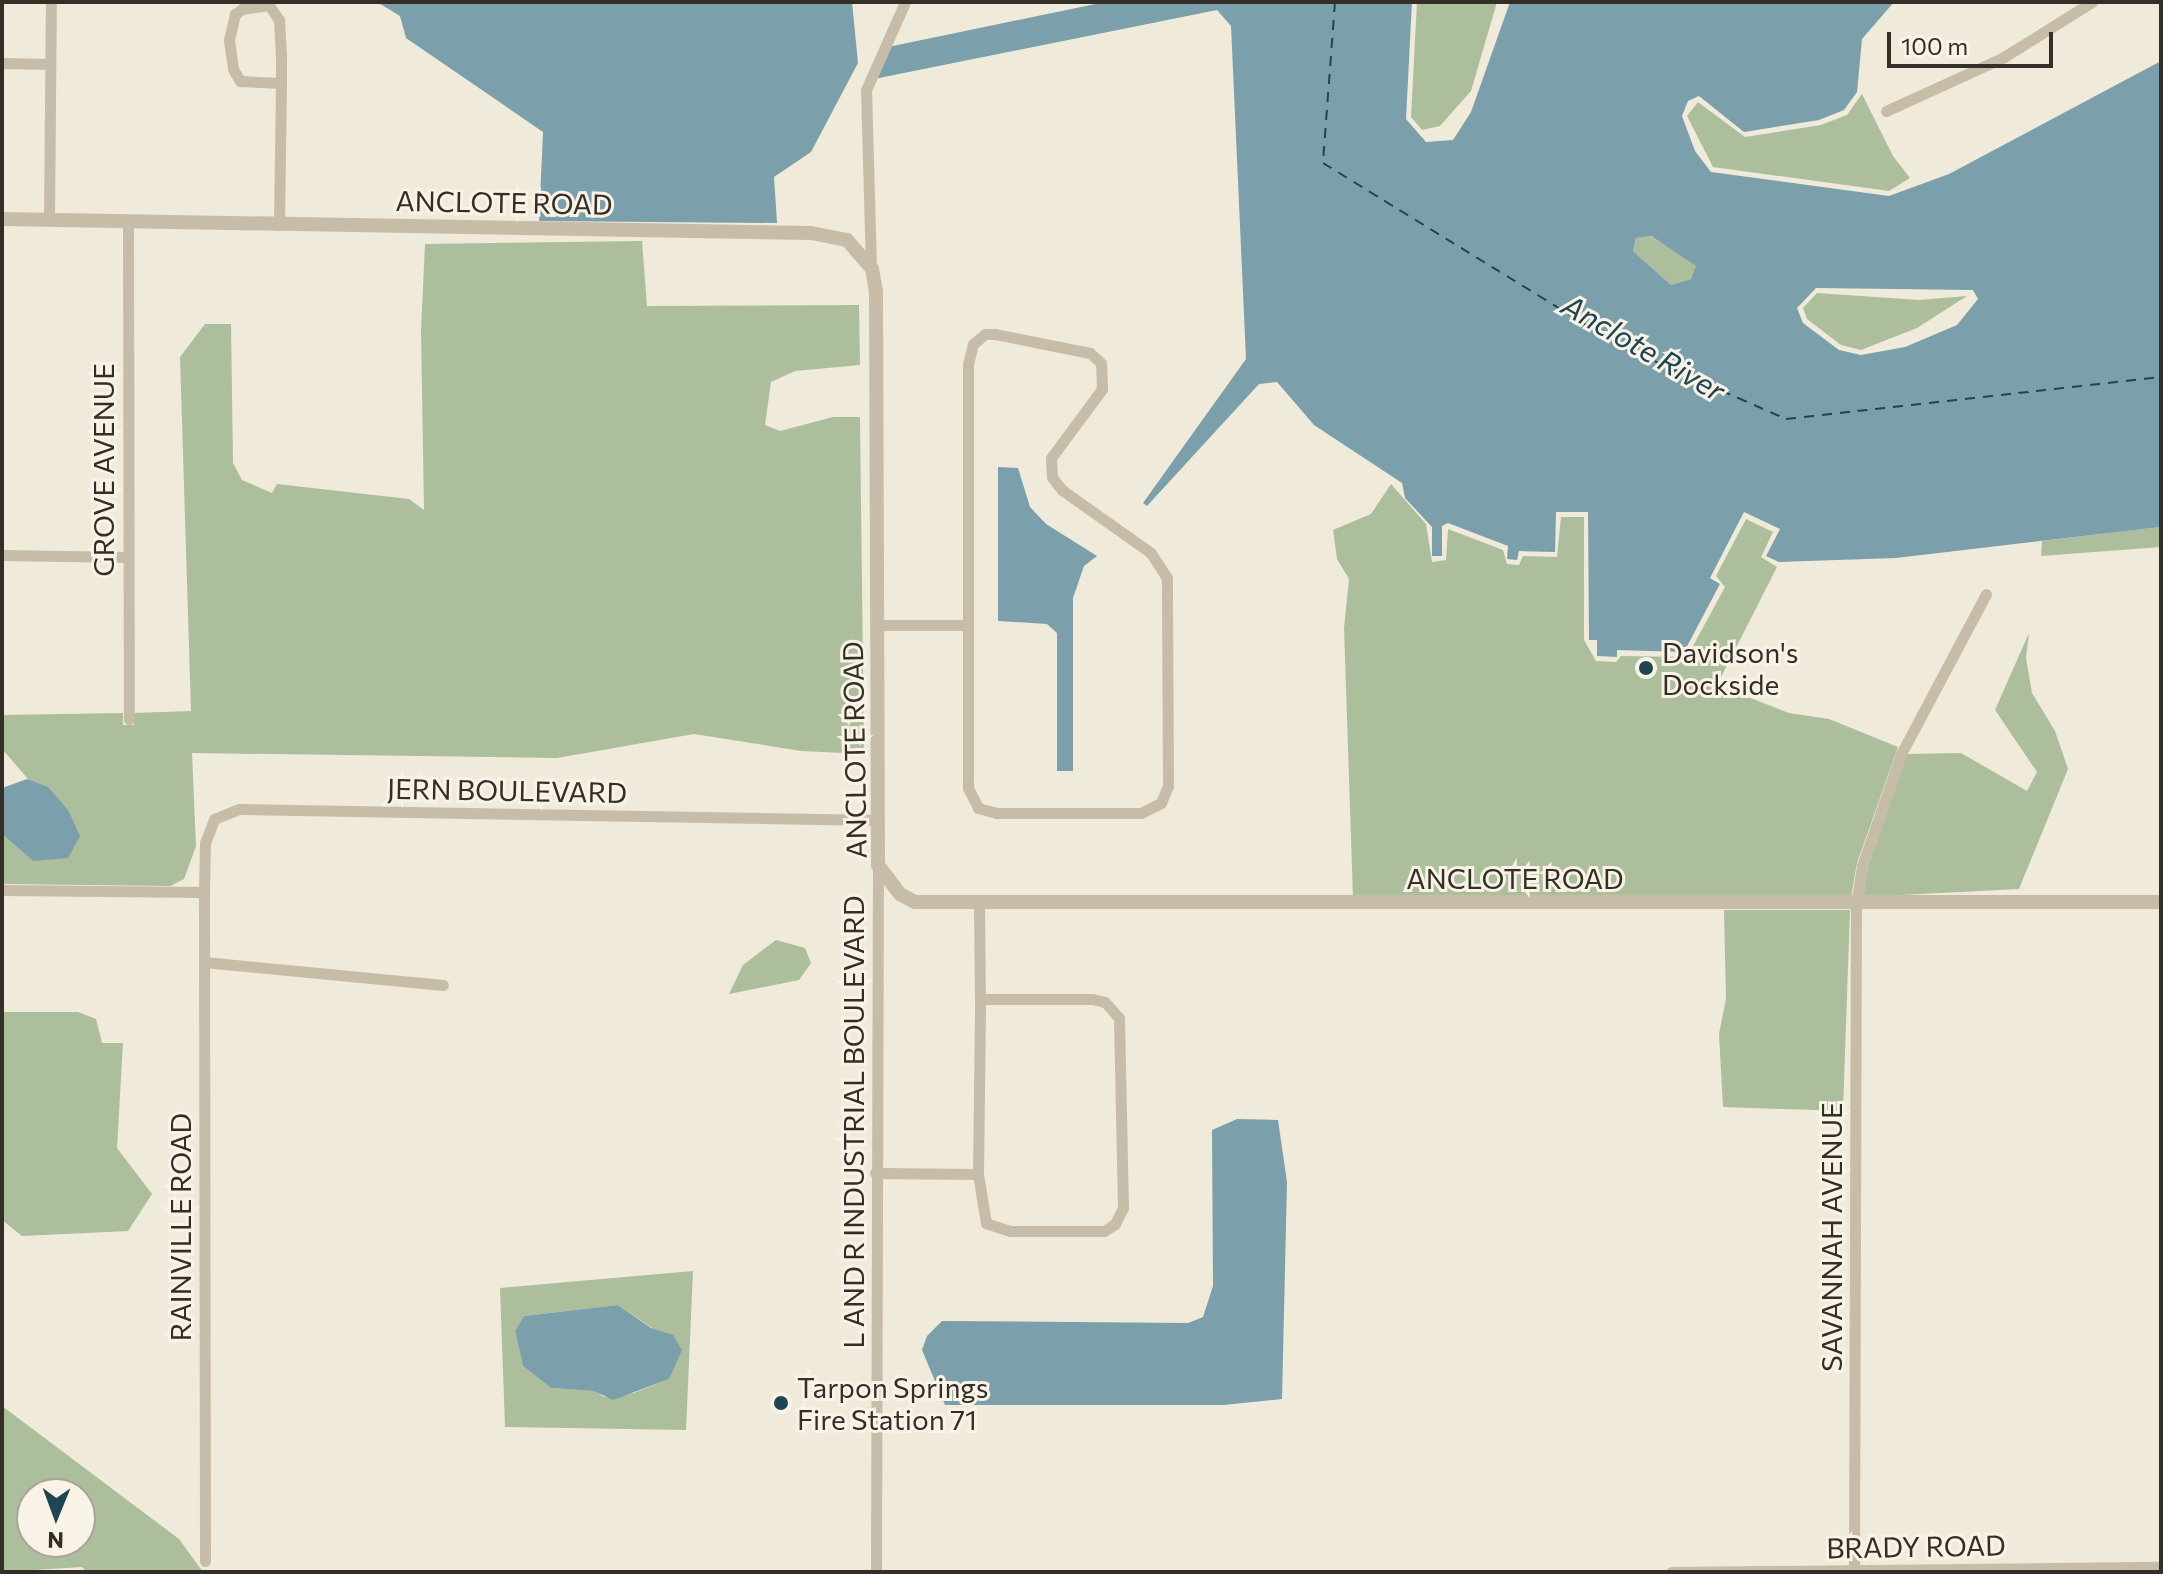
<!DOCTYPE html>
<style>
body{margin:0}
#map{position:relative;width:2163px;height:1574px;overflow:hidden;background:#f0eada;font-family:Commissioner,sans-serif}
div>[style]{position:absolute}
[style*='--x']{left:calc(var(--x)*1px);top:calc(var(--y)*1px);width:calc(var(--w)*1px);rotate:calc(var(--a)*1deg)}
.green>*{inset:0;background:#acbe9c}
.water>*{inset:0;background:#7ba0ab}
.ferry>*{height:2px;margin-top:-1px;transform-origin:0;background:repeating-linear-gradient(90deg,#204552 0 10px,transparent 0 18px)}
.minor>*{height:11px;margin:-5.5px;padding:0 5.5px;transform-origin:5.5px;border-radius:5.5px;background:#c7bca7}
.tertiary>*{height:14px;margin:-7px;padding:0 7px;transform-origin:7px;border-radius:7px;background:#c7bca7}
.dots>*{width:22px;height:22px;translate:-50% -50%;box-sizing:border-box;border:4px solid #f8f3e6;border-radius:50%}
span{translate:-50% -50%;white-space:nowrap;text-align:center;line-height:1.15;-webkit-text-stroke:6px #f8f3e6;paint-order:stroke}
.street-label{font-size:28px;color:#342e27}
.poi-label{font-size:28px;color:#342e27}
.left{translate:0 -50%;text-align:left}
.water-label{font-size:30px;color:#204552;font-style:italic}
.frame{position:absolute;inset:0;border:4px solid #342e27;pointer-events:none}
.north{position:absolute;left:16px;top:1478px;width:80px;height:80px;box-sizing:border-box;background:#f8f3e6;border:2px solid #aaa49a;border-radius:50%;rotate:181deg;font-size:22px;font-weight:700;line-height:32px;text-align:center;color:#342e27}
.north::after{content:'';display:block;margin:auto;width:28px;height:36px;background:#204552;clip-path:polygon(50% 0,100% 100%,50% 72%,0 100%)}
.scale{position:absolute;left:1887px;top:32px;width:166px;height:36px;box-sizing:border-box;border:4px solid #342e27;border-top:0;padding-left:10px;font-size:24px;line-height:28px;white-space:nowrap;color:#342e27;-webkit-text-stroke:6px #f8f3e6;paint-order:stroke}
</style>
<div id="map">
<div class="green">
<div style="clip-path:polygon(1417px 2px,1497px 2px,1471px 91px,1440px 126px,1422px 130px,1411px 117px)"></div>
<div style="clip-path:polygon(1862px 94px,1893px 156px,1910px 178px,1889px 191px,1713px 167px,1687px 116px,1698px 102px,1745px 137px,1821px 125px,1847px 115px)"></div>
<div style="clip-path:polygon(1650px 236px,1697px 265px,1691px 279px,1671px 285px,1633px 251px,1636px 238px)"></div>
<div style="clip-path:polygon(642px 241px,647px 306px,859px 305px,860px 365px,795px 371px,771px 382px,765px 425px,780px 431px,833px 417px,860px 417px,864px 754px,801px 751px,694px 734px,557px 758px,192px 753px,196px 846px,184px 879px,170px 886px,2px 884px,2px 834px,33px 861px,28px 779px,2px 749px,2px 715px,123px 713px,123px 725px,134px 725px,134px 713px,191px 711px,180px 357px,205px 324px,231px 324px,233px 463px,242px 480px,272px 493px,277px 484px,409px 499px,424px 510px,421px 330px,425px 244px)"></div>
<div style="clip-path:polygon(1817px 293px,1919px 300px,1967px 296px,1917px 328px,1861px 350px,1841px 345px,1807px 319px,1803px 308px)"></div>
<div style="clip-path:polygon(1391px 484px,1426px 524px,1432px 562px,1446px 560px,1448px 529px,1503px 550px,1507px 564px,1519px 565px,1523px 556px,1557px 557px,1561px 517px,1584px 517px,1584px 640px,1596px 661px,1616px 662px,1621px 656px,1687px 657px,1725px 587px,1716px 576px,1746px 519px,1773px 532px,1761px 557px,1777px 567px,1717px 685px,1789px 713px,1829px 719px,1898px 747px,1857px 863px,1851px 897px,1353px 898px,1344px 628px,1349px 579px,1337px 559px,1333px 530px,1371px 514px)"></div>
<div style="clip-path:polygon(2161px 527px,2161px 547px,2041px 556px,2042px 541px)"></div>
<div style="clip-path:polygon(2029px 633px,2026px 658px,2032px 693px,2055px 731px,2068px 769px,2019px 889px,1863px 897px,1868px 867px,1907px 754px,1961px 753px,2027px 791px,2037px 772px,1995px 710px)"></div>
<div style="clip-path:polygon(1724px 910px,1850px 910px,1843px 1111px,1723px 1107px,1719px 1034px,1726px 999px)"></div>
<div style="clip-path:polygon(776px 940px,805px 948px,811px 963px,799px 980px,729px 994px,743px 965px)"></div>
<div style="clip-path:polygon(2px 1012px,78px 1012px,96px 1019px,102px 1043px,123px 1043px,117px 1148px,152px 1194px,128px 1231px,22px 1236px,2px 1220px)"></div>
<div style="clip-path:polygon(evenodd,693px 1271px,686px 1430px,505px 1427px,500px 1288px,693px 1271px,618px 1305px,658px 1332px,669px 1379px,634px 1393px,604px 1397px,595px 1391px,551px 1388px,523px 1366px,515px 1331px,524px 1316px,618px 1305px)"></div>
<div style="clip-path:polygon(evenodd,2px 1406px,179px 1539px,203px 1572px,87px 1572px,82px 1567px,2px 1572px,2px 1406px,80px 1494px,80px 1542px,32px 1542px,32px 1494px,80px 1494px)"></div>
</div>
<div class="water">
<div style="clip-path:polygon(377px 2px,852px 2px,858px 63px,811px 152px,774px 177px,777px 223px,539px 221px,543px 132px,406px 38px,400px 16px)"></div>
<div style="clip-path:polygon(evenodd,1105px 2px,1412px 2px,1406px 119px,1426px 142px,1453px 140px,1471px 112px,1510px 2px,1894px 2px,1862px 39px,1857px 92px,1844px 110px,1819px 120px,1744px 132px,1699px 96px,1688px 101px,1682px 116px,1695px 151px,1711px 172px,1889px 196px,1949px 174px,2161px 61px,2161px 527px,1896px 558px,1779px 562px,1766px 556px,1780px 529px,1744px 512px,1710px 578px,1720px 584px,1684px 652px,1617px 650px,1617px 657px,1597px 656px,1597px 640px,1589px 640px,1588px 512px,1556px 512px,1555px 552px,1519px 551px,1517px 560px,1507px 559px,1508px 546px,1448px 523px,1442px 526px,1442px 556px,1432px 556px,1432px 527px,1405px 498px,1402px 483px,1314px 425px,1277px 382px,1259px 384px,1147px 506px,1143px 503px,1246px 359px,1231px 26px,1217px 10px,874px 79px,888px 47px,1105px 2px,1651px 236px,1696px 266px,1691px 279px,1671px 285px,1633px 251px,1636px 238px,1651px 236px,1105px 2px,1816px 288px,1973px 290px,1978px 299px,1957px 325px,1905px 347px,1861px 355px,1839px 350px,1803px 323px,1797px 308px,1816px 288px)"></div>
<div style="clip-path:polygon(998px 467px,1018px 468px,1030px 507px,1046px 524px,1097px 556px,1084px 566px,1073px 598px,1073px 771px,1057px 771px,1057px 633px,1047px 624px,998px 621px)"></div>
<div style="clip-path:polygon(27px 779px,48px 787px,68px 810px,80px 836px,68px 858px,33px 861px,2px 834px,2px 788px)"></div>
<div style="clip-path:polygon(1237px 1119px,1278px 1120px,1287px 1182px,1282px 1399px,1224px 1405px,945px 1405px,922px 1350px,927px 1336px,942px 1321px,1188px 1323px,1203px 1317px,1213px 1286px,1212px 1130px)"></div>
<div style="clip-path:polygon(618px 1305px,651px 1328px,673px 1335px,682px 1350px,669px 1379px,613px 1400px,594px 1391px,551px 1388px,523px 1366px,515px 1331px,524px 1316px)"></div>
</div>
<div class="ferry">
<div style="--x:1335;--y:2;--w:161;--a:94.3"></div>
<div style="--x:1323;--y:163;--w:351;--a:31.6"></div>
<div style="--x:1622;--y:347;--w:179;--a:23.7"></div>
<div style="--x:1786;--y:419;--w:377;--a:-6.4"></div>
</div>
<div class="minor">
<div style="--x:2;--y:63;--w:48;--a:1.2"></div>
<div style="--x:1886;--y:111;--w:130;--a:-24.6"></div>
<div style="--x:2004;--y:57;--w:104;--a:-32"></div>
<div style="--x:49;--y:220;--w:218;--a:-89.5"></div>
<div style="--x:128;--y:221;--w:498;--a:89.9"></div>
<div style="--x:279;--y:225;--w:142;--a:-89.2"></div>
<div style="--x:281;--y:83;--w:26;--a:-90"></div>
<div style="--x:281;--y:57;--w:37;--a:-93"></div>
<div style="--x:279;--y:20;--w:18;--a:-124"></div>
<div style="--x:269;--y:5;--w:27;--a:172"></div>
<div style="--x:242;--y:9;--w:9;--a:144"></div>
<div style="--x:235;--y:14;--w:27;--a:103"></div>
<div style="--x:229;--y:40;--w:29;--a:82"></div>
<div style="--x:233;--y:69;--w:14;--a:60"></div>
<div style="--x:240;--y:81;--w:41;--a:2.8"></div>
<div style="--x:871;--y:268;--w:178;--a:-91.6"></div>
<div style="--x:866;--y:90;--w:96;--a:-66.1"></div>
<div style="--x:2;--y:555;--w:125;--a:0.9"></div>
<div style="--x:877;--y:625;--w:91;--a:0"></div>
<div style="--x:968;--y:625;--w:163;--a:90"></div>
<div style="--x:968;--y:788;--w:22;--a:63"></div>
<div style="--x:978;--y:808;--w:20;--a:15"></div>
<div style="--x:997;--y:813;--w:144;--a:0"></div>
<div style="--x:1141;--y:813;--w:22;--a:-27"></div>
<div style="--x:1161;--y:803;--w:18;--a:-68"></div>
<div style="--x:1168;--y:786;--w:208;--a:-90.3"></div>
<div style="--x:1167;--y:578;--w:30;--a:-123"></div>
<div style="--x:1151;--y:553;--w:109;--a:-144.7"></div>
<div style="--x:1062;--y:490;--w:16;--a:-128"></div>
<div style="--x:1052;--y:477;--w:19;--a:-93"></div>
<div style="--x:1051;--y:458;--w:86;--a:-53.5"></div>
<div style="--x:1102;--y:389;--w:26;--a:-92"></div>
<div style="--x:1101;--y:363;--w:15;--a:-138"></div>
<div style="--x:1090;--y:353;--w:97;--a:-168.7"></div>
<div style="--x:995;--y:334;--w:10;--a:180"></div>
<div style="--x:985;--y:334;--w:16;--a:140"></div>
<div style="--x:973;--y:344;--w:21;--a:104"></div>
<div style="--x:968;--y:364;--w:261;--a:90"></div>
<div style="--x:2;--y:890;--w:202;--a:0.6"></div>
<div style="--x:979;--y:906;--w:93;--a:89.4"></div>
<div style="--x:980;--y:999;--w:112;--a:0"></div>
<div style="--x:1092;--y:999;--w:13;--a:13"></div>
<div style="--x:1105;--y:1002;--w:21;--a:49"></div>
<div style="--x:1119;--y:1018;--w:190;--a:88.8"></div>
<div style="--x:1123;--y:1208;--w:18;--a:117"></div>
<div style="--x:1115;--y:1224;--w:13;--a:148"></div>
<div style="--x:1104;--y:1231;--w:94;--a:180"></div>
<div style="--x:1010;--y:1231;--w:25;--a:-162"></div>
<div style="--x:986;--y:1223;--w:50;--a:-99.3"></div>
<div style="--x:978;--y:1174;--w:175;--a:-89.3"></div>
<div style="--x:204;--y:962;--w:240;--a:5.5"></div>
<div style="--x:875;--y:1173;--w:103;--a:0.6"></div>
<div style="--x:205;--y:1561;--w:669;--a:-90.09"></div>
<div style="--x:204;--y:892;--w:49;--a:-88.8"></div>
<div style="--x:205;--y:843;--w:26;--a:-69"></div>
<div style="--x:214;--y:819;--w:27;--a:-22"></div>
<div style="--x:239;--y:809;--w:638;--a:0.99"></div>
<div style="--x:1854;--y:1570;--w:666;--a:-89.83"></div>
<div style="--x:1856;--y:904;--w:38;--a:-81"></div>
<div style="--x:1862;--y:866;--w:119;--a:-70.8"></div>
<div style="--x:1901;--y:754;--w:181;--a:-62"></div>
<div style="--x:876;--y:1572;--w:707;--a:-89.84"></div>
<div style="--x:1671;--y:1572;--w:490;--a:-0.6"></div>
</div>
<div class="tertiary">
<div style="--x:2;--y:219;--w:809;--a:0.99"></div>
<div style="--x:811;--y:233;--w:37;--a:11"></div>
<div style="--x:847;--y:240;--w:38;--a:49"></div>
<div style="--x:872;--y:269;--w:23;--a:80"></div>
<div style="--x:876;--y:292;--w:573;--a:89.8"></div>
<div style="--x:878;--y:865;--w:36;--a:53"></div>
<div style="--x:900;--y:894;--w:17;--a:28"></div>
<div style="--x:915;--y:902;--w:1246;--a:0"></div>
</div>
<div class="dots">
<div style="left:1646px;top:668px;background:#204552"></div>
<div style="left:781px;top:1403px;background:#204552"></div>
</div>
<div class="street-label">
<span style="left:504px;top:202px;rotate:1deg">ANCLOTE ROAD</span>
<span style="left:103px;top:470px;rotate:-90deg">GROVE AVENUE</span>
<span style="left:854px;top:750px;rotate:-91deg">ANCLOTE ROAD</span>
<span style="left:507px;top:790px;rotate:1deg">JERN BOULEVARD</span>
<span style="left:1515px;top:878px">ANCLOTE ROAD</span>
<span style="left:853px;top:1122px;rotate:-90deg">L AND R INDUSTRIAL BOULEVARD</span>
<span style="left:180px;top:1227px;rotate:-90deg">RAINVILLE ROAD</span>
<span style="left:1831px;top:1237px;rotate:-90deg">SAVANNAH AVENUE</span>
<span style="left:1916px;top:1546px;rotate:-1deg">BRADY ROAD</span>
</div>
<div class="poi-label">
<span class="left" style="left:1662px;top:668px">Davidson's<br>Dockside</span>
<span class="left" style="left:797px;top:1403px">Tarpon Springs<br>Fire Station 71</span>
</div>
<div class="water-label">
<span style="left:1644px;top:347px;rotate:30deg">Anclote River</span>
</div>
<div class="frame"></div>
<div class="north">N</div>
<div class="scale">100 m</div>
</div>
